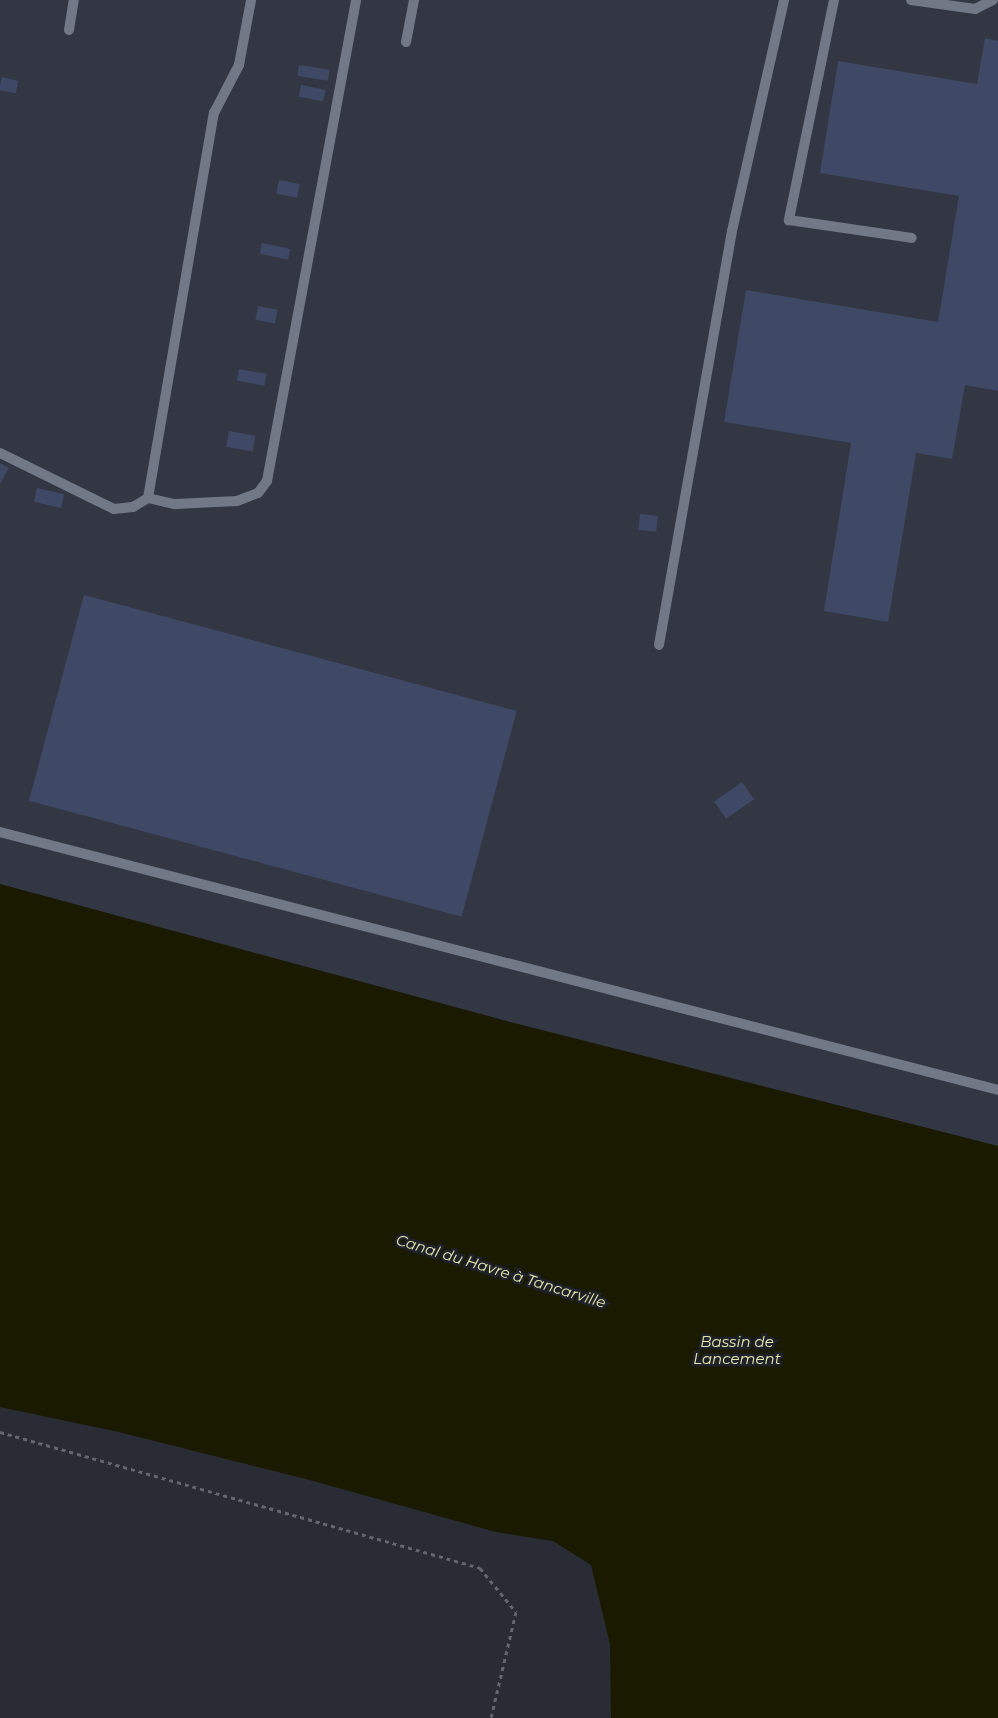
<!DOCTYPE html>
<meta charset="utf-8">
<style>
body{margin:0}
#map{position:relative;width:998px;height:1718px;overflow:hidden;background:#292c35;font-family:Montserrat,sans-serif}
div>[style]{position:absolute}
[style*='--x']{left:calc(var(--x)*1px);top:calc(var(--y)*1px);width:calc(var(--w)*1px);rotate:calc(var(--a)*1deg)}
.built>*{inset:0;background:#333744}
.water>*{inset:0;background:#1a1a00}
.building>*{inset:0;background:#3f4864;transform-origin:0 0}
.path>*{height:3px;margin-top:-1.5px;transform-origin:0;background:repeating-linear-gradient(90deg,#64666e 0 4px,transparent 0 8px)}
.lane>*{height:10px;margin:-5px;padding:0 5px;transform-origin:5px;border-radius:5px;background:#737886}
span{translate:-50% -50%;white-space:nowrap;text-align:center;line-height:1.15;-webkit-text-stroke:5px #20222b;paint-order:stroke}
.water-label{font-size:15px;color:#e7e9ab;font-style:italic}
</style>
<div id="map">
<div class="built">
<div style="clip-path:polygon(0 0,998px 0,998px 1146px,514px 1023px,0 884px)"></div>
</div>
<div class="water">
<div style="clip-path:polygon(0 884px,514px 1023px,998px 1146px,998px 1718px,611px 1718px,610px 1644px,591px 1565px,553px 1541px,496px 1532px,306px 1479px,119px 1432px,0 1407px)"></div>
</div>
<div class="building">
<div style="clip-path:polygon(985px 38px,998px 41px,998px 391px,965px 385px,952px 459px,916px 453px,888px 622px,824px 611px,851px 443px,724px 422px,746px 290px,938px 322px,959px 196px,820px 173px,838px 61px,977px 84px)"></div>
<div style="left:299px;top:65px;width:31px;height:11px;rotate:9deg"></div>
<div style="left:2px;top:77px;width:17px;height:13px;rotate:13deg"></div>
<div style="left:301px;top:85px;width:25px;height:12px;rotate:11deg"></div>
<div style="left:279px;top:180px;width:21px;height:14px;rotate:11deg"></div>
<div style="left:262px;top:243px;width:29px;height:11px;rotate:12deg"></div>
<div style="left:258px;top:306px;width:20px;height:14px;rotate:11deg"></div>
<div style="left:239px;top:369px;width:28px;height:12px;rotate:10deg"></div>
<div style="left:229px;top:431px;width:27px;height:16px;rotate:10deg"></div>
<div style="clip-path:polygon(0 463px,9px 468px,0 484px)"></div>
<div style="left:37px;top:488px;width:28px;height:14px;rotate:13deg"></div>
<div style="left:640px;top:514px;width:18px;height:16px;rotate:6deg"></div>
<div style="left:84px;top:595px;width:448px;height:213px;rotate:15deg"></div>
<div style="left:742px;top:782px;width:21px;height:34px;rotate:55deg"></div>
</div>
<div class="path">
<div style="--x:0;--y:1432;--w:499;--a:15.8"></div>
<div style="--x:480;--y:1568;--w:57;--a:50.7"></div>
<div style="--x:516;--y:1612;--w:109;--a:103.3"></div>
</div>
<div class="lane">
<div style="--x:834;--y:0;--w:225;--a:101.6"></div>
<div style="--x:789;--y:220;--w:124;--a:8.3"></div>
<div style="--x:911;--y:0;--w:65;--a:8"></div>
<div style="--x:975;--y:9;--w:20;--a:-27"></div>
<div style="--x:69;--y:30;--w:30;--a:-81"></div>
<div style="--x:406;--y:42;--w:43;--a:-79.2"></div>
<div style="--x:0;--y:453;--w:127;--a:26.2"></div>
<div style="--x:114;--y:509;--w:19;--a:-6"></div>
<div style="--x:133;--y:507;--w:17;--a:-31"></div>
<div style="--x:148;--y:498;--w:28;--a:13"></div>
<div style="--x:175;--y:504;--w:62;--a:-2.8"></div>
<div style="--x:237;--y:501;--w:22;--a:-21"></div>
<div style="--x:258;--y:493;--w:15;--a:-53"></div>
<div style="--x:267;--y:481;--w:489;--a:-79.5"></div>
<div style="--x:148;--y:498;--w:391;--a:-80.3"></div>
<div style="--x:214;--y:113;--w:54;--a:-62.5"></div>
<div style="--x:239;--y:65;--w:66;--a:-79.5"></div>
<div style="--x:659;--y:645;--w:420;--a:-80"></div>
<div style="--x:732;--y:231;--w:237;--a:-77.3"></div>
<div style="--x:0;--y:832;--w:1031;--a:14.49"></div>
</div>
<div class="water-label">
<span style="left:501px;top:1271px;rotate:17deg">Canal du Havre à Tancarville</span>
<span style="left:737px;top:1350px">Bassin de<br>Lancement</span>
</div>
</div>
